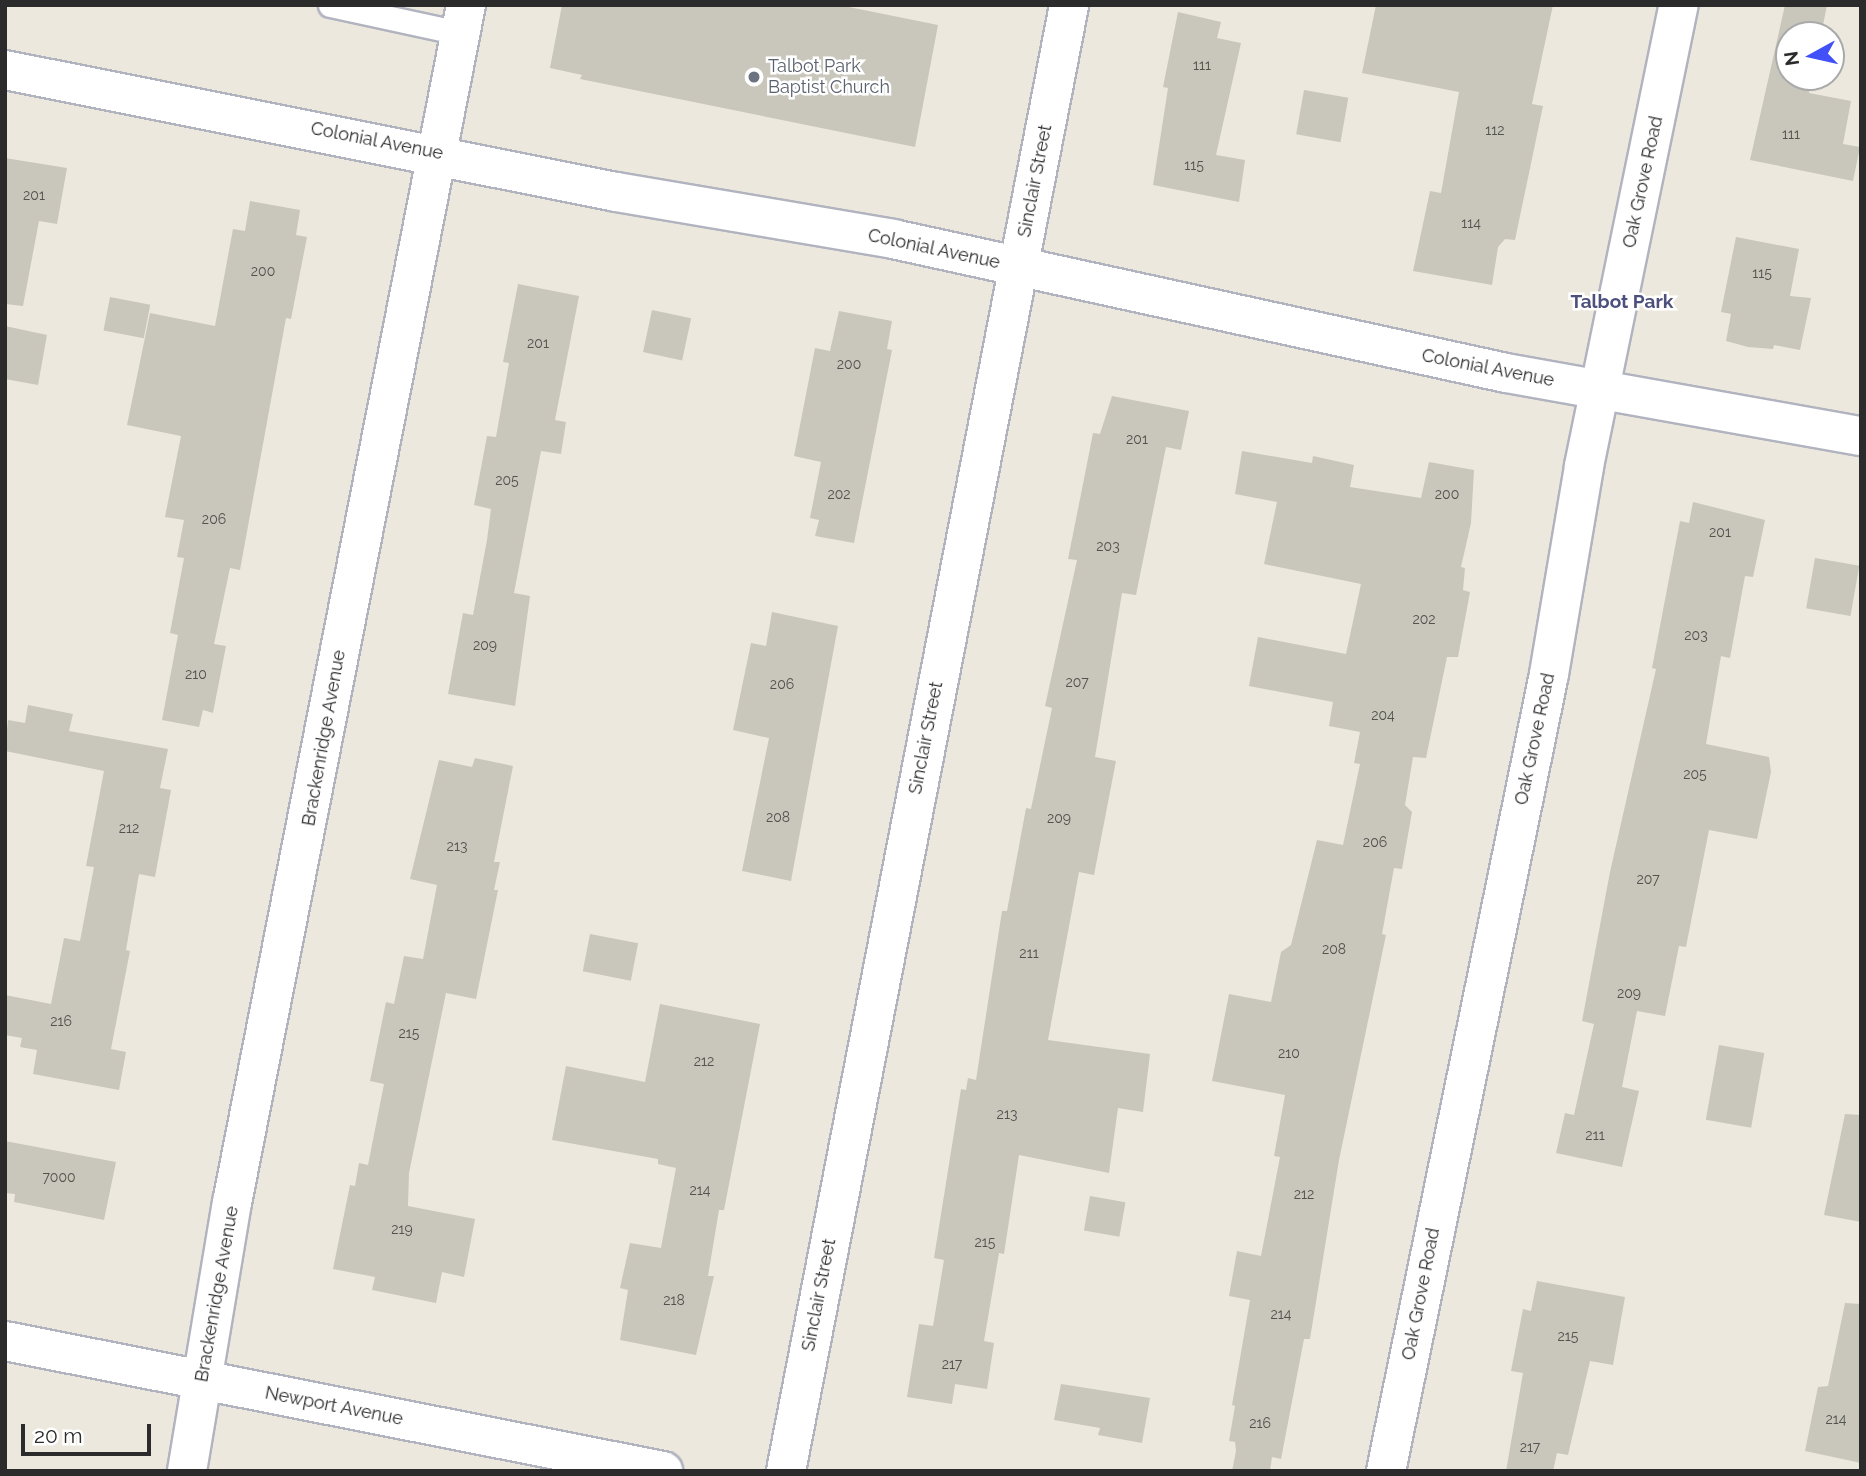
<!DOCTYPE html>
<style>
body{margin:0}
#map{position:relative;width:1866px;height:1476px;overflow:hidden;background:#ede8de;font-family:Raleway,sans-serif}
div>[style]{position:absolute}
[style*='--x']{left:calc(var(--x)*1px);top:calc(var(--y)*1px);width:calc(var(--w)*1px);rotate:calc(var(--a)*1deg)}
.building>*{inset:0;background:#c9c6bc;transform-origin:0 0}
.roads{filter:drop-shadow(2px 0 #b1b3bf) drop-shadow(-2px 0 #b1b3bf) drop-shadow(0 2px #b1b3bf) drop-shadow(0 -2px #b1b3bf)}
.lane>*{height:23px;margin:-11.5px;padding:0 11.5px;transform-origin:11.5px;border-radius:11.5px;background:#fff}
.street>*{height:38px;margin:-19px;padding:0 19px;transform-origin:19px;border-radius:19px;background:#fff}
.secondary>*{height:38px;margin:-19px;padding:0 19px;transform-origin:19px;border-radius:19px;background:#fff}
.dots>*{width:19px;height:19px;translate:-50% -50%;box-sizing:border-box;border:4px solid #fff;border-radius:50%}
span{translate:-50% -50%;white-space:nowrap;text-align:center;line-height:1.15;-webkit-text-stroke:5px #fff;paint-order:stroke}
.number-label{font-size:14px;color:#52524f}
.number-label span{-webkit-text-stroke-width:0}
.worship-label{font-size:18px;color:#5b616d}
.left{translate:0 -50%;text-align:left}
.street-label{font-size:18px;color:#2b2b2b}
.neighbourhood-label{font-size:19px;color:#4c507c;font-weight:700}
.frame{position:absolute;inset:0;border:7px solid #2b2b2b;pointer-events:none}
.north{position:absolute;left:1775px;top:21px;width:70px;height:70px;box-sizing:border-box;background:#fff;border:2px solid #aaa;border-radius:50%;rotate:262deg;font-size:19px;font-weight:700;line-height:28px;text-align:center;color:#2b2b2b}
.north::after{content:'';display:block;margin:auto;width:24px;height:32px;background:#4150f7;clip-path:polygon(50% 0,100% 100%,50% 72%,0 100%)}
.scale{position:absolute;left:21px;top:1424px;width:130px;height:32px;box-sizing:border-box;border:4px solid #2b2b2b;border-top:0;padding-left:9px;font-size:21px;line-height:24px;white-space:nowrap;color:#2b2b2b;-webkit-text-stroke:5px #fff;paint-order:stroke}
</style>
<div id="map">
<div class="building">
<div style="clip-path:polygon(562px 5px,839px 5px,938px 25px,915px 147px,580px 79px,582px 75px,550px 68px)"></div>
<div style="clip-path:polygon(1376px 5px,1553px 5px,1532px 104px,1543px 106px,1515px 240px,1505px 239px,1498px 247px,1492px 285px,1413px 271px,1430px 191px,1441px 193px,1459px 92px,1362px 73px)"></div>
<div style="clip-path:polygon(1785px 5px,1827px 5px,1821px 35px,1789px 35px,1789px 77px,1812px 77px,1809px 93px,1851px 101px,1843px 144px,1860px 147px,1853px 181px,1750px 160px)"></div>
<div style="clip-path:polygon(1178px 12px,1221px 22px,1217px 38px,1241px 43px,1216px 155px,1245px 160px,1239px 202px,1153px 185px,1168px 88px,1163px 87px)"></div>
<div style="left:1304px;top:90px;width:45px;height:45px;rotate:10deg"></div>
<div style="clip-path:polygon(5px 158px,67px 168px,57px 224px,39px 221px,23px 306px,5px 304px)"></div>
<div style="clip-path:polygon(250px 201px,300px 210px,296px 235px,307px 237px,291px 319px,286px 318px,240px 570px,230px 568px,214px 644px,226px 646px,213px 713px,203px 710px,199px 727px,162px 720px,178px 635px,170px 633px,184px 558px,177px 557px,184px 520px,165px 517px,181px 436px,127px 425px,150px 313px,215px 326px,233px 229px,245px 231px)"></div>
<div style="clip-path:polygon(1736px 237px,1799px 249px,1790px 296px,1811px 298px,1800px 350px,1774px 345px,1773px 349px,1748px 347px,1726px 341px,1731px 314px,1721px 312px)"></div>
<div style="clip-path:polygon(518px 284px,579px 296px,555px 420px,566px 422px,561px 454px,541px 451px,514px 593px,530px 596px,515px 706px,448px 694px,463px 613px,473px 615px,487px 540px,491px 509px,474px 505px,487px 436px,496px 437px,509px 363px,503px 362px)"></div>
<div style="left:110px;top:297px;width:41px;height:34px;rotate:11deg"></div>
<div style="left:652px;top:310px;width:40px;height:43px;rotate:12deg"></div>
<div style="clip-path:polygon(839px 311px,892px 321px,887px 349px,892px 350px,854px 543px,815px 536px,819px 520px,810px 518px,821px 462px,794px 456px,815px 348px,830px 351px)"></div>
<div style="clip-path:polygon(5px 326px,47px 335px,38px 385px,5px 379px)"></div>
<div style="clip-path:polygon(1112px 396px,1189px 411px,1181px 450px,1166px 447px,1136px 595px,1122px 593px,1095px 757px,1116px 761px,1094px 875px,1079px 872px,1048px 1040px,1150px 1054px,1143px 1112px,1118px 1108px,1109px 1173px,1019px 1155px,1004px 1254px,999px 1253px,984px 1341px,994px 1343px,987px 1389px,955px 1384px,952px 1404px,907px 1397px,919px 1324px,933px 1326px,944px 1260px,934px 1258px,961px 1089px,966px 1090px,968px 1078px,976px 1080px,1002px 911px,1007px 911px,1026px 808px,1031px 809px,1052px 708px,1045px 706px,1077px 560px,1068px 559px,1083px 484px,1093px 433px,1100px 434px)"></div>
<div style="clip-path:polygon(1242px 451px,1312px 463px,1313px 456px,1354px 465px,1350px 487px,1421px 498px,1429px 462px,1474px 470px,1471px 523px,1461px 567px,1465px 568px,1463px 590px,1470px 592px,1458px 657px,1447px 657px,1426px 758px,1413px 757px,1405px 805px,1412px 812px,1402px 869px,1394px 868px,1382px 934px,1386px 935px,1339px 1160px,1310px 1339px,1304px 1339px,1281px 1459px,1272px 1457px,1270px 1471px,1232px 1471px,1236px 1451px,1235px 1442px,1229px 1441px,1235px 1406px,1232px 1405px,1250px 1300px,1229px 1296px,1237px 1251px,1261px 1256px,1280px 1157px,1274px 1156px,1285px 1095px,1212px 1081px,1229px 994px,1271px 1002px,1281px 952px,1291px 945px,1317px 840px,1343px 845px,1360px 764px,1354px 763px,1360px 732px,1329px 726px,1333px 702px,1249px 686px,1258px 637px,1346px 654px,1361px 584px,1264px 564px,1277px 502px,1235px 494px)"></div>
<div style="clip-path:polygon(1693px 502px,1765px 520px,1753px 577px,1745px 576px,1730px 658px,1721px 656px,1706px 744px,1769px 757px,1771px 772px,1757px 839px,1709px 830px,1686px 947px,1679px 946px,1665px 1016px,1637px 1011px,1622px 1087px,1639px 1091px,1622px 1167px,1556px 1153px,1565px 1113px,1574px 1115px,1594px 1024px,1582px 1021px,1610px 872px,1656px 669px,1652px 668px,1680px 521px,1689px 523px)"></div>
<div style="left:1815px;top:558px;width:45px;height:51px;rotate:10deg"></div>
<div style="clip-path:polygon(772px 612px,838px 626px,791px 881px,742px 871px,769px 738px,733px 730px,751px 643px,766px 646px)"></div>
<div style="clip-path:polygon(28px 705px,73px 714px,69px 731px,168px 749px,160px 788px,171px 790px,155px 877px,139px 874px,126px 950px,130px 951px,111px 1049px,126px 1052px,119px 1090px,33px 1074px,37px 1050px,20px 1047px,22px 1038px,5px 1035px,5px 995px,51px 1004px,64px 938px,80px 941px,94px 867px,86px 866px,104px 771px,5px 751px,8px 720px,25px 723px)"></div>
<div style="clip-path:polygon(475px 758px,513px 766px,494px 862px,500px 862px,494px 890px,498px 890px,476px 999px,446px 993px,409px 1173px,408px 1206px,475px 1219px,464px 1277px,442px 1272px,436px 1303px,372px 1290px,375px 1277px,333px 1269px,350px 1185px,355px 1186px,359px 1163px,368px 1165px,384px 1084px,370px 1081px,386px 1002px,394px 1004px,404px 956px,423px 959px,437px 885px,410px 879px,439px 760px,472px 767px)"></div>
<div style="left:590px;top:934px;width:49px;height:38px;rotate:11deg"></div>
<div style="clip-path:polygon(660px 1004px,760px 1024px,724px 1210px,719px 1210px,708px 1276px,714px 1276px,696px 1355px,620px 1340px,628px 1290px,620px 1288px,630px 1243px,661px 1248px,676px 1168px,658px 1164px,658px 1159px,552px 1140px,566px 1066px,645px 1082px)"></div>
<div style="left:1719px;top:1045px;width:46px;height:76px;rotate:10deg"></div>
<div style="clip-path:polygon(1845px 1114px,1861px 1115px,1861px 1222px,1824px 1215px)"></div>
<div style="clip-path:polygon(5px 1141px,116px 1162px,104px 1220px,14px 1202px,15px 1194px,5px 1193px)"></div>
<div style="left:1090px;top:1196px;width:36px;height:35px;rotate:10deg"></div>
<div style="clip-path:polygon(1537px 1281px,1625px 1297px,1613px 1365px,1590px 1361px,1568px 1455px,1557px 1453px,1553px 1471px,1506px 1471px,1523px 1373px,1511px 1371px,1523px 1309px,1531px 1311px)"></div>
<div style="clip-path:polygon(1845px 1303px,1861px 1304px,1861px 1463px,1805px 1451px,1818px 1387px,1828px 1386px)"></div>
<div style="clip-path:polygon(1061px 1384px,1150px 1398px,1142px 1443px,1098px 1435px,1100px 1428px,1054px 1420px)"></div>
</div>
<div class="roads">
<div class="lane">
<div style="--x:330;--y:5;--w:133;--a:12.2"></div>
</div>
<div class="street">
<div style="--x:5;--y:70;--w:623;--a:11.29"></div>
<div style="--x:616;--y:192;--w:281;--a:9.6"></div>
<div style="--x:893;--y:239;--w:627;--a:12.33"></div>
<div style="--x:1506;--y:373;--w:361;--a:10.1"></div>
<div style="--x:187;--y:1471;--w:272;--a:-80.5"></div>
<div style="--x:232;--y:1203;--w:1221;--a:-78.95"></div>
<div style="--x:786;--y:1471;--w:1493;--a:-79.07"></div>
<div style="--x:1386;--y:1471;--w:813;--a:-78.44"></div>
<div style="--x:1549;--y:674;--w:211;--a:-80.4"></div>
<div style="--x:1584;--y:466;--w:471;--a:-78.4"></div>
</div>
<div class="secondary">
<div style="--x:5;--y:1341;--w:671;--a:11.18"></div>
</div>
</div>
<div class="dots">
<div style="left:754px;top:77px;background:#6b7280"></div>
</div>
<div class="number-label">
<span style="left:1202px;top:65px">111</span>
<span style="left:1495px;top:130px">112</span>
<span style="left:1791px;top:134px">111</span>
<span style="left:1194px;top:165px">115</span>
<span style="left:34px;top:195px">201</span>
<span style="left:1471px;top:223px">114</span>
<span style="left:263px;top:271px">200</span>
<span style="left:1762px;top:273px">115</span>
<span style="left:538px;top:343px">201</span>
<span style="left:849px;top:364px">200</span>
<span style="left:1137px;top:439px">201</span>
<span style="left:507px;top:480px">205</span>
<span style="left:839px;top:494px">202</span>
<span style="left:1447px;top:494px">200</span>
<span style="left:214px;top:519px">206</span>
<span style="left:1720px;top:532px">201</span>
<span style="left:1108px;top:546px">203</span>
<span style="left:1424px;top:619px">202</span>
<span style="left:1696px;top:635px">203</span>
<span style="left:485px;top:645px">209</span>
<span style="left:196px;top:674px">210</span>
<span style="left:1077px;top:682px">207</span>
<span style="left:782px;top:684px">206</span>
<span style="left:1383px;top:715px">204</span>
<span style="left:1695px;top:774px">205</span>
<span style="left:778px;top:817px">208</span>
<span style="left:1059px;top:818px">209</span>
<span style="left:129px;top:828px">212</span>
<span style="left:1375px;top:842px">206</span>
<span style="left:457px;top:846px">213</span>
<span style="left:1648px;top:879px">207</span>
<span style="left:1334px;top:949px">208</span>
<span style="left:1029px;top:953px">211</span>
<span style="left:1629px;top:993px">209</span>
<span style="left:61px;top:1021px">216</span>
<span style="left:409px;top:1033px">215</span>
<span style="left:1289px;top:1053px">210</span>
<span style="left:704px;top:1061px">212</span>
<span style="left:1007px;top:1114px">213</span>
<span style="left:1595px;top:1135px">211</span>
<span style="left:59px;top:1177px">7000</span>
<span style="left:700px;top:1190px">214</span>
<span style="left:1304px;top:1194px">212</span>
<span style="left:402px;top:1229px">219</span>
<span style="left:985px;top:1242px">215</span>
<span style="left:674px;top:1300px">218</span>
<span style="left:1281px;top:1314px">214</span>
<span style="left:1568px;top:1336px">215</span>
<span style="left:952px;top:1364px">217</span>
<span style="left:1836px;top:1419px">214</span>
<span style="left:1260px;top:1423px">216</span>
<span style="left:1530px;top:1447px">217</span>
</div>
<div class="worship-label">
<span class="left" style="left:768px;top:77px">Talbot Park<br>Baptist Church</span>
</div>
<div class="street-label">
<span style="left:377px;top:141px;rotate:11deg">Colonial Avenue</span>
<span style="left:1035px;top:181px;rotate:-79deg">Sinclair Street</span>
<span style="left:1643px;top:182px;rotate:-78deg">Oak Grove Road</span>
<span style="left:934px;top:249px;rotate:12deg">Colonial Avenue</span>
<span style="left:1488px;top:368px;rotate:11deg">Colonial Avenue</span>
<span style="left:324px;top:738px;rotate:-80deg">Brackenridge Avenue</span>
<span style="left:926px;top:738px;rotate:-79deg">Sinclair Street</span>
<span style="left:1535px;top:739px;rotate:-78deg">Oak Grove Road</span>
<span style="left:217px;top:1294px;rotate:-80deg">Brackenridge Avenue</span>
<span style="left:1421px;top:1294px;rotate:-79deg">Oak Grove Road</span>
<span style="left:819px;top:1295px;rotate:-79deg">Sinclair Street</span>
<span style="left:334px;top:1406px;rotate:11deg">Newport Avenue</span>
</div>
<div class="neighbourhood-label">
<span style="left:1622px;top:302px">Talbot Park</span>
</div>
<div class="frame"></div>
<div class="north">N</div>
<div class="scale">20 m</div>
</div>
